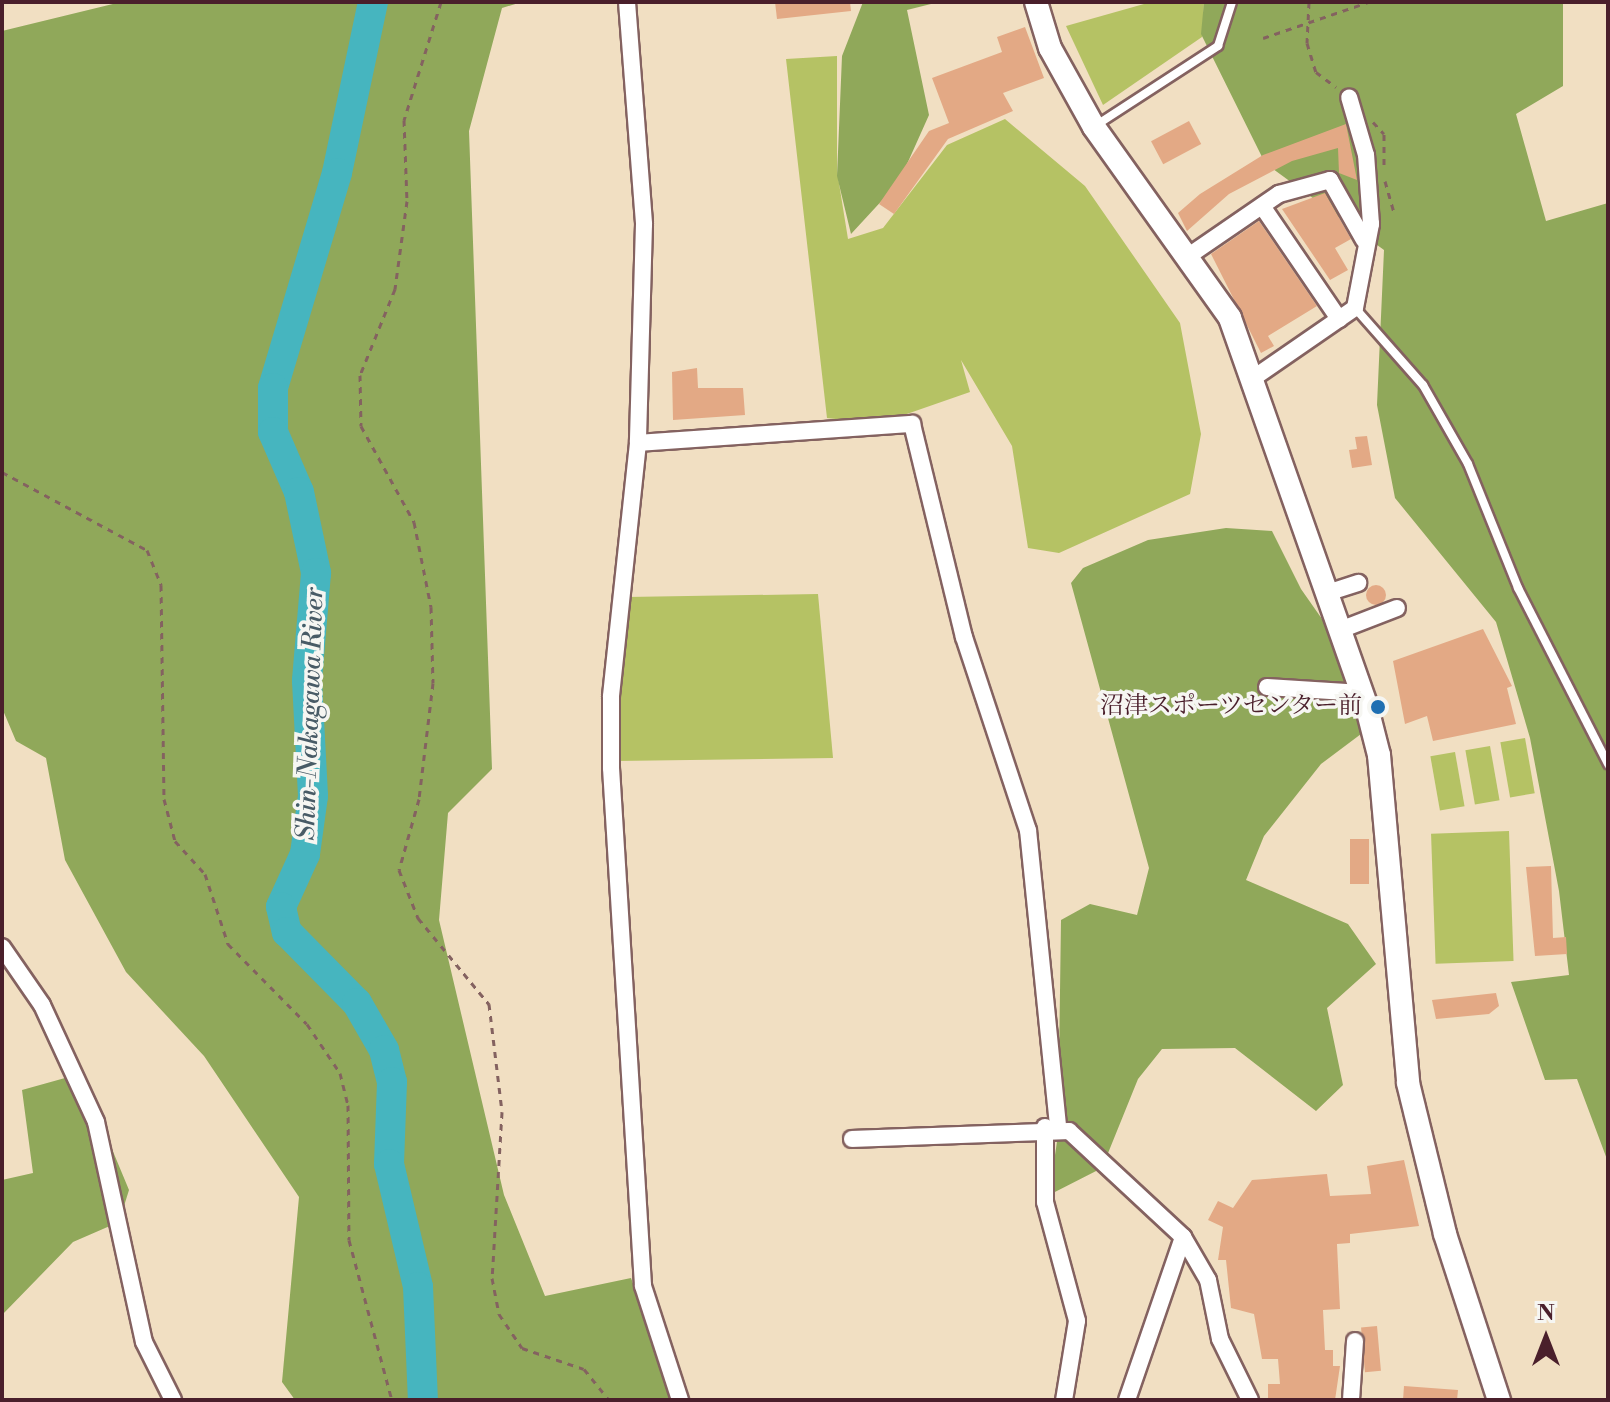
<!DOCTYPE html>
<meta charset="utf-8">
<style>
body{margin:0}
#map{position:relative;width:1610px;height:1402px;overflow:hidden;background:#f1dfc2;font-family:"Libre Bodoni","Noto Serif JP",serif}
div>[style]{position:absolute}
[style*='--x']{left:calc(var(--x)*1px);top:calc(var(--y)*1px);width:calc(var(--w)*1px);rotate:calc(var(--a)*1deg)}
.green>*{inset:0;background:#b5c264;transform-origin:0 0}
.forest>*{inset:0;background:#90a85a}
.river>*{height:30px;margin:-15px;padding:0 15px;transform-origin:15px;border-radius:15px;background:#46b5bf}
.building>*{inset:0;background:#e3a985;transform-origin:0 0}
.round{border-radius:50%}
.path>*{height:3px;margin-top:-1.5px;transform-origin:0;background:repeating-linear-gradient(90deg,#846260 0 6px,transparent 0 12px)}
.roads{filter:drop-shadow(2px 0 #846260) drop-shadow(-2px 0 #846260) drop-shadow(0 2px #846260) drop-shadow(0 -2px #846260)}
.service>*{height:8px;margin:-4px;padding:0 4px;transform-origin:4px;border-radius:4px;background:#fff}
.minor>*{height:16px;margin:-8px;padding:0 8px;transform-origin:8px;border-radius:8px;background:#fff}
.tertiary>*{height:22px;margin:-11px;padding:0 11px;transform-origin:11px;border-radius:11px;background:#fff}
.path-bridge>*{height:3px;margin-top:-1.5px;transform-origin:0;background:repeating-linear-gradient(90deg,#846260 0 6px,transparent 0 12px)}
.dots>*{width:22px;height:22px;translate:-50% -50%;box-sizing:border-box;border:4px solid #f6f6f2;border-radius:50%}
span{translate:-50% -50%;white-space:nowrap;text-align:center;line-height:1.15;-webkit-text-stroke:7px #f6f6f2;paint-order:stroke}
.poi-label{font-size:24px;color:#4a1f2b}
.right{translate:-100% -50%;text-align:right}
.water-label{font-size:26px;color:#485b66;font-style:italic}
.frame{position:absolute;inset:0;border:4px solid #4a1f2b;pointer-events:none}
.north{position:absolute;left:1506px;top:1298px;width:80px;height:80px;-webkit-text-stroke:6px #f6f6f2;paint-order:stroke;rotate:0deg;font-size:22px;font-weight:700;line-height:32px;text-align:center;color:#4a1f2b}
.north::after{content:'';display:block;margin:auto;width:28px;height:36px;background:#4a1f2b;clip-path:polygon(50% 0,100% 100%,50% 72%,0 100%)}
</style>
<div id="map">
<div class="green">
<div style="clip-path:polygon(1151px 2px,1204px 2px,1202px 37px,1103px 105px,1066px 26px)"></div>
<div style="clip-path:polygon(837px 56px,837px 171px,848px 239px,883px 228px,947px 145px,1005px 119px,1085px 186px,1180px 323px,1201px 434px,1190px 494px,1059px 553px,1028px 548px,1012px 446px,961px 360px,970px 392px,878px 424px,827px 418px,786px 59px)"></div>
<div style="clip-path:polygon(818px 594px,833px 758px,616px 761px,612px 689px,627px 597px)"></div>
<div style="left:1525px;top:738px;width:56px;height:25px;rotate:80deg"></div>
<div style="left:1490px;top:746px;width:55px;height:25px;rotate:80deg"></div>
<div style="left:1455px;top:752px;width:55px;height:25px;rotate:80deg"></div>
<div style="left:1509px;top:831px;width:130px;height:78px;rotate:88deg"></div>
</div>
<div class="forest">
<div style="clip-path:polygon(121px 2px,522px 2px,502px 8px,469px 131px,492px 769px,448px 813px,439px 920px,504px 1195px,545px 1296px,631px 1278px,675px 1400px,295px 1400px,282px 1382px,299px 1197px,204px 1056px,126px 972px,65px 860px,46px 758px,16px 741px,2px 708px,2px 31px)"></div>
<div style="clip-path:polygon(863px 2px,939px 2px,907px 10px,929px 115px,899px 182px,851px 234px,837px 176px,842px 56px)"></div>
<div style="clip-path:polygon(1204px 2px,1563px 2px,1563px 86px,1516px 114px,1546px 221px,1608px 203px,1608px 1162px,1577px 1079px,1545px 1080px,1511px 982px,1569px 975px,1559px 891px,1530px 738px,1496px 622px,1395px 498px,1377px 405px,1384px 250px,1265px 163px,1201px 34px)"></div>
<div style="clip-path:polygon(1226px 528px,1272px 531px,1301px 589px,1350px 659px,1365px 731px,1321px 764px,1264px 836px,1246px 880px,1348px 924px,1376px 964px,1327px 1008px,1343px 1085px,1316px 1111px,1235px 1048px,1162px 1049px,1138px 1079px,1102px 1168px,1049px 1195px,1058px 1135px,1061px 920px,1090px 904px,1137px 915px,1149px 868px,1071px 583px,1083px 568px,1148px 540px)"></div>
<div style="clip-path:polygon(65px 1078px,92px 1101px,129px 1190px,119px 1222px,73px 1242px,2px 1315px,2px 1180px,33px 1173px,22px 1090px)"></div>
</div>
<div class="river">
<div style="--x:373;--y:2;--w:175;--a:101.9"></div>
<div style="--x:337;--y:173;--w:224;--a:106.6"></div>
<div style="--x:273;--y:388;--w:44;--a:90"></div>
<div style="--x:273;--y:432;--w:65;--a:66.6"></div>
<div style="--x:299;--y:492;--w:83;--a:78.1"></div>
<div style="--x:316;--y:573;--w:108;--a:94.8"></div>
<div style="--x:307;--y:681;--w:115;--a:87"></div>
<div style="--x:313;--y:796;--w:59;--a:97.9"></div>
<div style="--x:305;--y:854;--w:58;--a:114.4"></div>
<div style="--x:281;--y:907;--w:26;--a:77"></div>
<div style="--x:287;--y:932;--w:100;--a:45.4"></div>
<div style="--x:357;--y:1003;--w:54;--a:60.1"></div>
<div style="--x:384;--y:1050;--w:33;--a:76"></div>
<div style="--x:392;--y:1082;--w:82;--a:92.1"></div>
<div style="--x:389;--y:1164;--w:126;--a:76.7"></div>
<div style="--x:418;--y:1287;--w:113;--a:87.5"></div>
</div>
<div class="building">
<div style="clip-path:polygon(775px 2px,850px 2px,851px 11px,777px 19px)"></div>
<div style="clip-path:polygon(1025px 27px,1044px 78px,1003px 93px,1013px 111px,948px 139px,894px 214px,879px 204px,929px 131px,949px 123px,932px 78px,1002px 52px,997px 37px)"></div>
<div style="left:1189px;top:121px;width:26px;height:43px;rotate:62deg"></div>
<div style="clip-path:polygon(1346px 124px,1357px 180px,1339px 173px,1338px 148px,1292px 161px,1229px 194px,1187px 231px,1178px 213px,1200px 194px,1263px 155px)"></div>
<div style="clip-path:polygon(1325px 193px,1351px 239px,1335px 248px,1348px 270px,1330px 280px,1282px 209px)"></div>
<div style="clip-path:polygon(1259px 221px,1317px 306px,1268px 336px,1274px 346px,1261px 353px,1211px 254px)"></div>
<div style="clip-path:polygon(697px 368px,698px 388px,743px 388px,745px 415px,673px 420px,672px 372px)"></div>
<div style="clip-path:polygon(1367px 436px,1372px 465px,1352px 468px,1349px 450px,1357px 449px,1355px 437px)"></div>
<div class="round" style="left:1366px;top:585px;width:20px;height:20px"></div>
<div style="clip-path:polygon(1483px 629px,1512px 686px,1507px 688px,1516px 724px,1433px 741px,1427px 716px,1405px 724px,1393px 661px)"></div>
<div style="left:1350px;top:839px;width:19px;height:45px"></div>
<div style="clip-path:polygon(1551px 866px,1553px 938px,1566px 937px,1567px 954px,1535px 956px,1526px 867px)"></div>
<div style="clip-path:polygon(1496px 993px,1499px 1006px,1489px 1014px,1436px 1019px,1432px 1000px)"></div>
<div style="clip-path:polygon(1404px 1160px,1419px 1226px,1350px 1234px,1350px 1243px,1337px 1244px,1340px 1309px,1323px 1310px,1325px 1350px,1333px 1350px,1333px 1366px,1340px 1366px,1335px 1400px,1268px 1400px,1268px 1384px,1280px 1384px,1278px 1359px,1262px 1359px,1254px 1314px,1231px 1308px,1226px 1260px,1218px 1260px,1223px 1227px,1208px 1220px,1218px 1201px,1233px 1208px,1252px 1180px,1327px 1174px,1330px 1196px,1371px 1194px,1367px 1166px)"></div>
<div style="left:1377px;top:1326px;width:45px;height:16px;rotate:85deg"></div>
<div style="clip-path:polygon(1404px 1386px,1458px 1390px,1457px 1400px,1403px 1400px)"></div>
</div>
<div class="path">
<div style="--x:441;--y:2;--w:124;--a:107.4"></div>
<div style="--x:404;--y:120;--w:81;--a:87.9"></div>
<div style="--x:407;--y:201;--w:89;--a:97.8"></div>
<div style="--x:395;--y:289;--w:93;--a:112.1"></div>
<div style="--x:360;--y:375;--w:51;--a:88.9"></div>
<div style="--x:361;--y:426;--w:110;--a:61.1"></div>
<div style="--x:414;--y:522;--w:87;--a:78.7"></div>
<div style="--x:431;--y:607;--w:76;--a:88.5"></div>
<div style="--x:433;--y:683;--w:117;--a:96.9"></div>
<div style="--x:419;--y:799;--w:74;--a:105.7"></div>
<div style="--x:399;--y:870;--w:52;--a:68.4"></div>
<div style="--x:418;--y:918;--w:112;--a:50.5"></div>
<div style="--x:489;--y:1004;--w:109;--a:83.1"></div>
<div style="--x:502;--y:1112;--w:166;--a:93.4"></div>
<div style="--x:492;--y:1278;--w:37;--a:79"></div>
<div style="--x:499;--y:1314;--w:41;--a:55.9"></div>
<div style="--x:522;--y:1348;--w:65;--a:18.7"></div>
<div style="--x:584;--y:1369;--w:40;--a:51"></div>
<div style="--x:1309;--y:2;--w:41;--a:92.8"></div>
<div style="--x:1307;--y:43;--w:30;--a:73"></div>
<div style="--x:1316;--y:72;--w:25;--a:37"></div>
<div style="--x:1373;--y:122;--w:16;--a:47"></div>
<div style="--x:1384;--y:134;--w:32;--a:90"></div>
<div style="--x:1385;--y:181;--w:33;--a:74"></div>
<div style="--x:2;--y:472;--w:165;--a:28.3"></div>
<div style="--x:147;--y:550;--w:38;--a:68"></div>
<div style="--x:161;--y:585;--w:214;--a:89.2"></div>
<div style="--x:164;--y:799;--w:43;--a:75.3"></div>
<div style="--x:175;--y:841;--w:45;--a:47.7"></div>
<div style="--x:205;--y:874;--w:74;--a:71.8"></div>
<div style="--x:228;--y:944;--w:112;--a:45.4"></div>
<div style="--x:307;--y:1024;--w:59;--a:56"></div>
<div style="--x:340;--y:1073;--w:33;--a:76"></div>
<div style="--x:348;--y:1105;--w:135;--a:89.6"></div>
<div style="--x:349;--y:1240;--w:166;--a:75"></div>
</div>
<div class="roads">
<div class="service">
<div style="--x:1095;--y:126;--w:147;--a:-33"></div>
<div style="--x:1218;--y:46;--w:46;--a:-72.3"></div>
<div style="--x:1355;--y:308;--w:103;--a:48.6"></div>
<div style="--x:1423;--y:385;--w:91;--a:60.3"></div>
<div style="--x:1468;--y:464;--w:134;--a:68"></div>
<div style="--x:1518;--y:588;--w:198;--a:62.9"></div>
</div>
<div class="minor">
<div style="--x:627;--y:2;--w:223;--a:85.6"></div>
<div style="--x:644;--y:224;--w:219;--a:91.6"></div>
<div style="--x:638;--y:443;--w:255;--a:96.1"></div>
<div style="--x:611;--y:697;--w:71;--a:90"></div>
<div style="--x:611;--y:768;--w:519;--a:86.46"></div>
<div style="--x:643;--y:1286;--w:120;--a:72"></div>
<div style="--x:1262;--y:206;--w:137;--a:55.7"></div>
<div style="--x:1187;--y:257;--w:112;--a:-34.4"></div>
<div style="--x:1279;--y:194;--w:53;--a:-15.4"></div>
<div style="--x:1330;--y:180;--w:69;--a:60.5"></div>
<div style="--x:1252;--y:379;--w:125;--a:-34.6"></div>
<div style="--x:1355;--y:308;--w:86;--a:-79.2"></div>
<div style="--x:1371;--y:224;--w:69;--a:-94.1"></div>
<div style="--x:1366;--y:155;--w:60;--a:-106.3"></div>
<div style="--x:638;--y:443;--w:275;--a:-4"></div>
<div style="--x:912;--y:424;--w:219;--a:76.3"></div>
<div style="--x:964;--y:637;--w:203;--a:71.7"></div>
<div style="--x:1028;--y:830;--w:298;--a:84.2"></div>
<div style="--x:1327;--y:593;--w:33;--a:-18"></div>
<div style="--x:1340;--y:630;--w:61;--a:-21.1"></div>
<div style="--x:1267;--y:687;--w:95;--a:3.6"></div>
<div style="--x:2;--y:947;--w:70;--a:55.4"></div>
<div style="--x:42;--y:1005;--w:129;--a:65.2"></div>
<div style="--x:96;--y:1122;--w:225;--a:77.7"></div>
<div style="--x:144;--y:1342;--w:65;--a:63.4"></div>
<div style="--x:1045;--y:1127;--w:75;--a:90"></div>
<div style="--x:1045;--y:1202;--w:123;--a:74.9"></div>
<div style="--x:1077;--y:1321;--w:80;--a:99.3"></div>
<div style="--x:852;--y:1139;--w:217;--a:-2.1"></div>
<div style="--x:1069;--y:1131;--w:156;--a:42.9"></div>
<div style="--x:1183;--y:1237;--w:50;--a:59.8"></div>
<div style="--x:1208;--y:1280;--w:60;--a:78.5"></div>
<div style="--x:1220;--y:1339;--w:68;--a:63.8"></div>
<div style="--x:1127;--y:1400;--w:172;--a:-71"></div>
<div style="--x:1351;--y:1400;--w:59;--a:-86.1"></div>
</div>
<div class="tertiary">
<div style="--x:1036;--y:2;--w:48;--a:73.1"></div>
<div style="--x:1050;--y:48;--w:90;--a:60.9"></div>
<div style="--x:1094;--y:127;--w:234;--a:54.5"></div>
<div style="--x:1230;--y:318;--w:413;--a:70.6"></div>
<div style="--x:1367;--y:708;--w:49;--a:75.7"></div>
<div style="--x:1379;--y:755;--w:329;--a:84.9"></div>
<div style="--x:1408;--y:1083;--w:155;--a:76.2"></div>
<div style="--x:1445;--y:1234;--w:175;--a:72"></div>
</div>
</div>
<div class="path-bridge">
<div style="--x:1263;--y:38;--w:111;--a:-18.9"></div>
</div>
<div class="dots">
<div style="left:1378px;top:707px;background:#1f6fb2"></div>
</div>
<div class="poi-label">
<span class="right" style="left:1362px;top:707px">沼津スポーツセンター前</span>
</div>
<div class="water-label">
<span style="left:311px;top:714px;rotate:-88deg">Shin-Nakagawa River</span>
</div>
<div class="frame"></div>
<div class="north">N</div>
</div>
